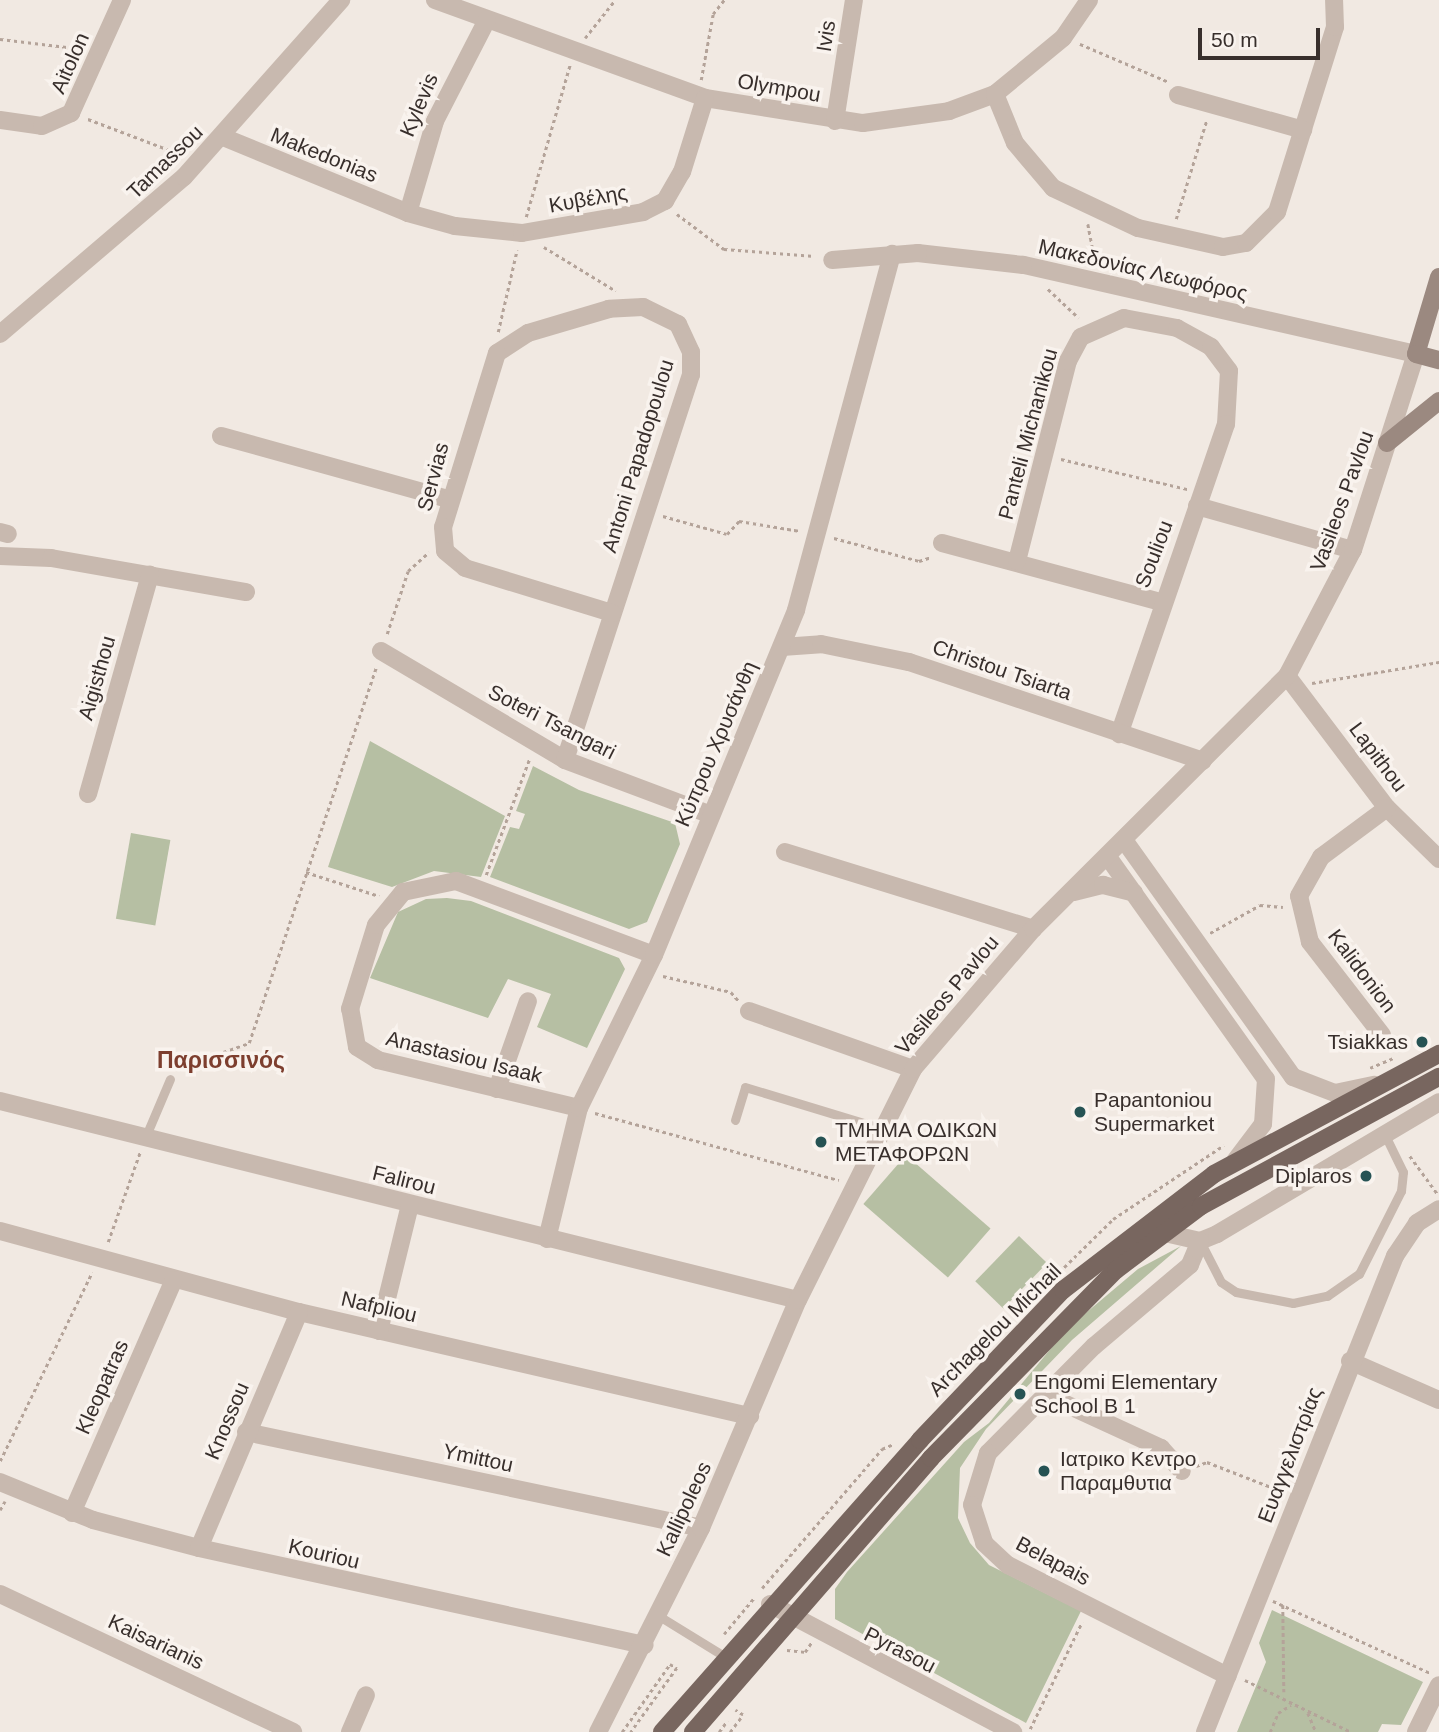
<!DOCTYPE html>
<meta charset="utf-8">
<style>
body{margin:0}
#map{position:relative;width:1439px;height:1732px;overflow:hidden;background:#f1e9e2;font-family:Arial,sans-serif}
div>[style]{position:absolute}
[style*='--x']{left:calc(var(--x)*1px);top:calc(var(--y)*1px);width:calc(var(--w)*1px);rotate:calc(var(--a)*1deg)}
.green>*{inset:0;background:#b6bfa3;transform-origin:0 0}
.path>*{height:2.5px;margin-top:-1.25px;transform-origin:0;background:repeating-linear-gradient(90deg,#b4a399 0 3.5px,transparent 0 7px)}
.service>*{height:9px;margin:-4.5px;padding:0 4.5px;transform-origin:4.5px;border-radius:4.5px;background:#c8b9af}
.minor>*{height:18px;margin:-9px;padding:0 9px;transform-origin:9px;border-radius:9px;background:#c8b9af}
.secondary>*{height:18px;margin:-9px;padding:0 9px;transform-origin:9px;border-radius:9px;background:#9b8980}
.primary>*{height:18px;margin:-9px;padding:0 9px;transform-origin:9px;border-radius:9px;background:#78665f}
.dots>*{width:19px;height:19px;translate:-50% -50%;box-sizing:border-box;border:4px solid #f9f3ee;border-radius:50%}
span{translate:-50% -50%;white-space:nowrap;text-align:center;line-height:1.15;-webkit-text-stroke:7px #f9f3ee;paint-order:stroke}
.street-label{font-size:21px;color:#382f2c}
.poi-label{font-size:21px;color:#382f2c}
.right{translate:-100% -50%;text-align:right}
.left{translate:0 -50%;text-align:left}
.neighbourhood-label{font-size:23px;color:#7d3e2e;font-weight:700}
.scale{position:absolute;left:1198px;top:28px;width:122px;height:32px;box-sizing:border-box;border:4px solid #382f2c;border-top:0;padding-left:9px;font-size:21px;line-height:24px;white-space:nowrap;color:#382f2c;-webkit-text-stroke:5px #f9f3ee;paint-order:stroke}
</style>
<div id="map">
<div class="green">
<div style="clip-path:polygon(370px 741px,505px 816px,481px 877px,434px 871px,392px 887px,328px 867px)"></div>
<div style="clip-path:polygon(533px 766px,579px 790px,675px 823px,680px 844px,647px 922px,629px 929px,490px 877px,510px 827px,519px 829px,525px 814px,516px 811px)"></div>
<div style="left:131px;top:833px;width:40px;height:87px;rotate:10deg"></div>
<div style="clip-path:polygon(447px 898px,471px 901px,619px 958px,625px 969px,587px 1048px,537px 1027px,551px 994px,508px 979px,488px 1018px,370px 978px,398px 912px,426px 899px)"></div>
<div style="left:906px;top:1155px;width:112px;height:65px;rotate:41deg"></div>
<div style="left:1019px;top:1236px;width:39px;height:63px;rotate:44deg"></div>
<div style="clip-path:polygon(1181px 1246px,1072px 1340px,986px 1429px,960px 1468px,958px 1518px,970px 1543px,989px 1565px,1081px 1611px,1026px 1723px,835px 1619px,835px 1589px,847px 1572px,964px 1442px,989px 1423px,1068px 1328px,1138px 1269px)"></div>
<div style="clip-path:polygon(1272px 1610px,1423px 1682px,1401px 1725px,1382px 1724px,1378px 1732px,1237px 1732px,1266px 1662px,1259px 1643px)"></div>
</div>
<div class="path">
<div style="--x:585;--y:38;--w:48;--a:-51.7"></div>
<div style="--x:0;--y:39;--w:84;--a:6.9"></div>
<div style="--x:1080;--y:44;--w:97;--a:23.1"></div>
<div style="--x:701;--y:80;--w:67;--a:-79.7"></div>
<div style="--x:713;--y:14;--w:18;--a:-52"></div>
<div style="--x:88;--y:119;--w:98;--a:20.8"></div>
<div style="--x:677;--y:214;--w:59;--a:36.7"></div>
<div style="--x:724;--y:249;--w:91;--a:4.4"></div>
<div style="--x:526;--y:217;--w:158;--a:-73.9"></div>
<div style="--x:1176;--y:219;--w:102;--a:-72.8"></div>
<div style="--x:1088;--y:224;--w:43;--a:79.2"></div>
<div style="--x:544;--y:247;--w:84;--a:31.4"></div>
<div style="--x:1048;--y:289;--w:42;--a:43.1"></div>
<div style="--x:498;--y:332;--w:84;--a:-77"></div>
<div style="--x:1061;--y:459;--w:130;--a:13.4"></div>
<div style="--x:663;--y:516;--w:66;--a:15.7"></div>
<div style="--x:727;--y:534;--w:18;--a:-47"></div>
<div style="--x:739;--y:521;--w:62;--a:9.3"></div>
<div style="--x:834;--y:538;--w:88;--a:15.1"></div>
<div style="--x:919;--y:561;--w:13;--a:-18"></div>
<div style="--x:387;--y:634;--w:66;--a:-71.6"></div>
<div style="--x:408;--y:571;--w:28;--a:-42"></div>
<div style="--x:1312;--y:683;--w:129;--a:-9.4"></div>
<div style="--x:306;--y:872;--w:77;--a:18.2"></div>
<div style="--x:486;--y:875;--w:123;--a:-69.5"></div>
<div style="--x:1210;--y:933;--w:57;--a:-29.2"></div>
<div style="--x:1260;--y:905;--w:23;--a:5"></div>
<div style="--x:663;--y:976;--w:70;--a:13.2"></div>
<div style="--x:731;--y:992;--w:11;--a:49"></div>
<div style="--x:177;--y:1068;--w:76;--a:-19.1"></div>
<div style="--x:249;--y:1043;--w:397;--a:-71.3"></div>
<div style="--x:1370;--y:1068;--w:25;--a:-23"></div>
<div style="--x:595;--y:1113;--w:253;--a:15.4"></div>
<div style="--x:1410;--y:1156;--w:46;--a:53.9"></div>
<div style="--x:108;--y:1242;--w:96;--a:-70.4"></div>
<div style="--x:989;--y:1341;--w:174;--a:-44.5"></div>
<div style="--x:1113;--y:1219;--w:133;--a:-33.7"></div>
<div style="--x:0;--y:1461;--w:210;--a:-64"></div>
<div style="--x:1196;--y:1466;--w:12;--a:-20"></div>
<div style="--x:1207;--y:1462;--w:83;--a:21.3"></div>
<div style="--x:0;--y:1510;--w:10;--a:-61"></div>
<div style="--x:762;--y:1588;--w:184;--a:-49.2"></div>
<div style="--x:882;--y:1449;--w:13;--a:-23"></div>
<div style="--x:1273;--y:1601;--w:173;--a:24.6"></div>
<div style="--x:1283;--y:1605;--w:87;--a:89.3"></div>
<div style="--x:724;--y:1634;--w:47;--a:-50.2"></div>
<div style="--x:787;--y:1650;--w:18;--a:6"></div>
<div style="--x:805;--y:1652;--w:11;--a:-56"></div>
<div style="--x:1245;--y:1680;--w:118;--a:26.1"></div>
<div style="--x:1308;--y:1713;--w:21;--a:67"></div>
<div style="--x:1030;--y:1729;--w:119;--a:-64.1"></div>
<div style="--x:622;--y:1732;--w:83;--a:-54.8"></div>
<div style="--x:670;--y:1664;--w:8;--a:30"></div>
<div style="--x:677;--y:1668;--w:79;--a:125.7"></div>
<div style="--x:719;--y:1732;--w:14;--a:-54"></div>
<div style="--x:730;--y:1732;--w:21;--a:-53"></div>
<div style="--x:743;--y:1715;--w:9;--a:-148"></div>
<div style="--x:1270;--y:1732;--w:21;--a:-67"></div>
<div style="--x:1278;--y:1713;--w:15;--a:-32"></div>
</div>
<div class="service">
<div style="--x:735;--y:1120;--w:34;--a:-73"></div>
<div style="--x:745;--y:1087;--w:144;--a:16.9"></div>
<div style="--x:145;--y:1138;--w:64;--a:-67"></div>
<div style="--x:1200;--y:1241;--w:46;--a:62.9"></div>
<div style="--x:1221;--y:1282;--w:18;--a:34"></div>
<div style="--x:1236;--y:1292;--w:58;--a:10.9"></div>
<div style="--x:1293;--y:1303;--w:35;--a:-12"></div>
<div style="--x:1327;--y:1296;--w:39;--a:-35"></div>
<div style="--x:1359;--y:1274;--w:93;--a:-63.2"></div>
<div style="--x:1401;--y:1191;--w:19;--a:-84"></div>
<div style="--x:1403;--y:1172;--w:43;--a:-116"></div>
<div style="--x:659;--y:1616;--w:76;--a:31.6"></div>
</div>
<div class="minor">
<div style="--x:435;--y:0;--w:287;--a:19.9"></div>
<div style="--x:705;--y:98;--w:160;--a:9"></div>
<div style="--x:863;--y:123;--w:87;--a:-7.9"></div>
<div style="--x:949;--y:111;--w:49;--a:-20.3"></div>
<div style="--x:995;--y:94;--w:88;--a:-39.5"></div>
<div style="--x:1063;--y:38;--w:46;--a:-55.6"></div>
<div style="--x:995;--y:94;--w:53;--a:67.8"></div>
<div style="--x:1015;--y:143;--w:59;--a:49.8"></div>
<div style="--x:1053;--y:188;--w:94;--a:25.2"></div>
<div style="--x:1138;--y:228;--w:87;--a:12.6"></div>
<div style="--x:1223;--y:247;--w:23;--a:-10"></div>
<div style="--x:1246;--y:243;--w:44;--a:-45"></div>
<div style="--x:1277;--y:212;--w:194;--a:-72.6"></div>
<div style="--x:1335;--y:27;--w:27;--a:-92"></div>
<div style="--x:1178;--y:95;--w:130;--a:15.6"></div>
<div style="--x:0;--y:120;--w:42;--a:8.1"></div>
<div style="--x:42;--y:126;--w:32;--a:-24"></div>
<div style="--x:71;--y:113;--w:124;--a:-65.7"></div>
<div style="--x:835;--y:121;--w:122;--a:-81.1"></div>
<div style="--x:223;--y:137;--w:200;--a:22.3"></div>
<div style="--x:408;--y:213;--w:49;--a:15.5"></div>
<div style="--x:455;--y:226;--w:67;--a:6"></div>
<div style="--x:522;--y:233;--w:123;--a:-9.8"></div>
<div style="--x:643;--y:212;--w:25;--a:-27"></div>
<div style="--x:665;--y:201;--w:34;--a:-60"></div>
<div style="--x:682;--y:172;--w:77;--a:-72.7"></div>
<div style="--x:408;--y:213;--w:96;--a:-73.6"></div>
<div style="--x:435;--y:121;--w:114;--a:-62.8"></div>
<div style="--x:0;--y:334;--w:242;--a:-40.5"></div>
<div style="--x:184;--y:177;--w:237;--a:-48.4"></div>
<div style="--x:221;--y:436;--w:236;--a:15.5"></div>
<div style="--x:1197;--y:506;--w:162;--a:15.8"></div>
<div style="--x:0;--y:532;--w:8;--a:14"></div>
<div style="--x:942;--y:543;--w:227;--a:15.1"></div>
<div style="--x:0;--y:556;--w:51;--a:2.2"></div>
<div style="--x:51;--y:558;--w:198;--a:9.9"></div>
<div style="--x:1017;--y:561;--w:206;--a:-75.7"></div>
<div style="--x:1068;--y:361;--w:27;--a:-62"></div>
<div style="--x:1081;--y:337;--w:47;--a:-23.8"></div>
<div style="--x:1124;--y:318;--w:54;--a:10.7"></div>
<div style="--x:1177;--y:328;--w:39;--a:29"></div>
<div style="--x:1211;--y:347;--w:30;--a:53"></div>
<div style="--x:1229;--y:371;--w:53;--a:93.2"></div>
<div style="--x:1226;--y:424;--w:328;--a:109"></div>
<div style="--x:782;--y:647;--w:39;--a:-4"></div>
<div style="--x:821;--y:644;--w:90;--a:11.6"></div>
<div style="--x:909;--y:662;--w:310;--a:18.6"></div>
<div style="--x:381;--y:651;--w:214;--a:30.6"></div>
<div style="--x:565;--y:760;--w:156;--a:20.6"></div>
<div style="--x:1287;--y:676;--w:166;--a:52.9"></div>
<div style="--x:1387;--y:808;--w:73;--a:44.4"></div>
<div style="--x:565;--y:760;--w:405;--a:-71.9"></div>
<div style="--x:691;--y:375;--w:23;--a:-90"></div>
<div style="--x:691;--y:352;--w:31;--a:-115"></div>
<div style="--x:678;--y:324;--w:39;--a:-154"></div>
<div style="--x:643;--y:307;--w:34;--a:177"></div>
<div style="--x:609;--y:309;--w:84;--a:163.5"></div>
<div style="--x:528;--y:333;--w:37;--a:147"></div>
<div style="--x:497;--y:353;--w:182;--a:107.2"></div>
<div style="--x:443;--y:527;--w:24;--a:85"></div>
<div style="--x:445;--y:551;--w:26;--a:40"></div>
<div style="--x:465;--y:568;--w:154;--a:17"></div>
<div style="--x:88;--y:794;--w:228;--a:-74.2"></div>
<div style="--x:1124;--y:840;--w:291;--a:54.5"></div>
<div style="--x:1293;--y:1077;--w:45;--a:20.9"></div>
<div style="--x:1335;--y:1093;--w:40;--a:-12"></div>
<div style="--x:785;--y:852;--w:260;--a:17.2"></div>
<div style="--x:1108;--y:857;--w:272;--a:54.6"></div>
<div style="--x:1266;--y:1079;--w:45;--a:93.8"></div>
<div style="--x:1263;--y:1124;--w:46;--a:127.1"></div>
<div style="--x:1074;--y:892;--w:30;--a:-14"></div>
<div style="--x:1103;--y:885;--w:32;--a:14"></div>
<div style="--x:749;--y:1011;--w:174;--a:19.5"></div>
<div style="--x:1382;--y:1035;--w:118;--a:-127.7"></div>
<div style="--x:1310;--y:942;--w:47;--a:-103.4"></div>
<div style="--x:1299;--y:896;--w:45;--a:-60.6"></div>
<div style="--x:1321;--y:857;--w:82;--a:-36.6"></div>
<div style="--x:497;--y:1089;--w:93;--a:-70.6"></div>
<div style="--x:0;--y:1101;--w:822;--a:14"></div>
<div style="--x:579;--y:1108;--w:207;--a:-166.6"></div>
<div style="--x:378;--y:1060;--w:25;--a:-148"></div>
<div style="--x:357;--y:1047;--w:39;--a:-100"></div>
<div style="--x:350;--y:1009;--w:88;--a:-72.8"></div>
<div style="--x:376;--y:925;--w:43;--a:-50.7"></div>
<div style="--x:403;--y:892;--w:54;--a:-11.7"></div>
<div style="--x:456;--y:881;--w:211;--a:20.5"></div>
<div style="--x:0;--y:1231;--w:310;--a:15.2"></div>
<div style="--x:299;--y:1312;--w:463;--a:13"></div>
<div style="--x:1165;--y:1233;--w:36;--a:13"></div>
<div style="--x:1200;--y:1241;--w:18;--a:-22"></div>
<div style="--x:1217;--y:1234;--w:258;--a:-30.7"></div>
<div style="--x:547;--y:1239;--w:135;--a:-76.3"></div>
<div style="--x:579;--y:1108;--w:170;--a:-63.9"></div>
<div style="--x:654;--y:955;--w:373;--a:-67.6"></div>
<div style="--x:796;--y:610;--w:369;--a:-74.9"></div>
<div style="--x:1200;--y:1241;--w:26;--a:113"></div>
<div style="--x:1190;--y:1265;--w:126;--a:139.8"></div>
<div style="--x:1094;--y:1346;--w:151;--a:134.7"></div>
<div style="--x:988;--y:1453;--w:54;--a:107.1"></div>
<div style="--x:972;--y:1505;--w:40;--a:72"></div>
<div style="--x:984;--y:1543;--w:33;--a:43"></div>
<div style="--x:1008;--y:1565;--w:246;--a:26.8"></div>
<div style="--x:379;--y:1331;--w:130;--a:-76.2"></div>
<div style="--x:1350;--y:1361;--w:97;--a:23.7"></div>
<div style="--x:1046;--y:1395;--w:127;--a:24.7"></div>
<div style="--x:1161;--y:1448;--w:31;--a:48"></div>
<div style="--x:246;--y:1432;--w:465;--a:11.9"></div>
<div style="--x:0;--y:1482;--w:100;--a:22.2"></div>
<div style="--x:93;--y:1520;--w:110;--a:14.8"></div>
<div style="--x:199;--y:1548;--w:456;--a:12.3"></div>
<div style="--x:72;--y:1513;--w:254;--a:-66.4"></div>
<div style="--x:199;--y:1548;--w:256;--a:-67"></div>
<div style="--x:0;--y:1594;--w:324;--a:25.2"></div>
<div style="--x:770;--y:1604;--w:275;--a:27.8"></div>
<div style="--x:350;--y:1732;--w:40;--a:-66.6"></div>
<div style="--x:598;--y:1732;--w:229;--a:-63.2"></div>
<div style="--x:701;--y:1528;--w:248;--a:-67"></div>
<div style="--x:798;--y:1300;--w:258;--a:-63.5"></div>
<div style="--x:913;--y:1069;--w:184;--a:-49.4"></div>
<div style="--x:1033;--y:929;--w:359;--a:-44.9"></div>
<div style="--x:1287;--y:676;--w:142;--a:-62.4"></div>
<div style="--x:1353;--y:550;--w:206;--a:-72.2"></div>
<div style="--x:1416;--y:354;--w:403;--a:-167.2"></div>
<div style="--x:1023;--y:265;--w:106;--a:-173.5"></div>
<div style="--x:918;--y:253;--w:86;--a:175.3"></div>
<div style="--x:1205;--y:1732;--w:513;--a:-68.24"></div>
<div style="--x:1395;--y:1256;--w:40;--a:-56"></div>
<div style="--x:1417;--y:1223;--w:26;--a:-32"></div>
<div style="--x:1416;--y:1732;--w:52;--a:-63.9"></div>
</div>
<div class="secondary">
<div style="--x:1439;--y:277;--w:80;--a:106.6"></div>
<div style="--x:1416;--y:354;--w:24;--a:15"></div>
<div style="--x:1387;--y:443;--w:67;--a:-38.9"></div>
</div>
<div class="primary">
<div style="--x:662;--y:1732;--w:390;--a:-48.5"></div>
<div style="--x:920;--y:1440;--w:207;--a:-46.4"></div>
<div style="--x:1063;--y:1290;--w:190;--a:-37.5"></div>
<div style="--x:1214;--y:1174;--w:255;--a:-28.1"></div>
<div style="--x:693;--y:1732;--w:363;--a:-49"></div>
<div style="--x:931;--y:1458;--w:264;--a:-45.5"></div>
<div style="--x:1116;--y:1270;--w:106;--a:-37"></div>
<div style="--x:1201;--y:1206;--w:271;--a:-28.5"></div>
</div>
<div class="dots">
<div style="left:1422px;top:1042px;background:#265354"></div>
<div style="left:1080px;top:1112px;background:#265354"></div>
<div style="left:821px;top:1142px;background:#265354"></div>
<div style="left:1366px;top:1176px;background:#265354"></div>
<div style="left:1020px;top:1394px;background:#265354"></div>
<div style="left:1044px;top:1471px;background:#265354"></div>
</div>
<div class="street-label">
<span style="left:826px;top:36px;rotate:-81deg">Ivis</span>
<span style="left:70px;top:63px;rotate:-66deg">Aitolon</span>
<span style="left:779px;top:88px;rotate:10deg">Olympou</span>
<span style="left:419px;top:105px;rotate:-67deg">Kylevis</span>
<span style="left:324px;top:155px;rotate:22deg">Makedonias</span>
<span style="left:165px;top:162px;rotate:-44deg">Tamassou</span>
<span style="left:588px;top:199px;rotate:-10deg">Κυβέλης</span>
<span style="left:1143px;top:270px;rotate:13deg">Μακεδονίας Λεωφόρος</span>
<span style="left:1028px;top:434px;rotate:-75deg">Panteli Michanikou</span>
<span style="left:638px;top:456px;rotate:-73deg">Antoni Papadopoulou</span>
<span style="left:433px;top:477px;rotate:-75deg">Servias</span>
<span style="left:1342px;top:501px;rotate:-70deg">Vasileos Pavlou</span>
<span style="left:1154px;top:554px;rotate:-69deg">Souliou</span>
<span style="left:1002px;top:670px;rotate:19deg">Christou Tsiarta</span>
<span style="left:97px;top:678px;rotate:-74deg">Aigisthou</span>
<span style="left:552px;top:722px;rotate:27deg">Soteri Tsangari</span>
<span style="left:716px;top:744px;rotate:-67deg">Κύπρου Χρυσάνθη</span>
<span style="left:1378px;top:757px;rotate:53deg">Lapithou</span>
<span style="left:1362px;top:971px;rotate:53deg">Kalidonion</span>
<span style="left:947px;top:995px;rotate:-50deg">Vasileos Pavlou</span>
<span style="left:464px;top:1057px;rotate:14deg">Anastasiou Isaak</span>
<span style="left:404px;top:1180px;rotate:14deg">Falirou</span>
<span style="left:379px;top:1307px;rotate:13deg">Nafpliou</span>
<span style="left:995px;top:1330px;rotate:-45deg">Archagelou Michail</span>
<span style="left:102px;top:1387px;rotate:-66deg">Kleopatras</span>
<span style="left:227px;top:1421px;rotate:-67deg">Knossou</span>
<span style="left:1290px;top:1455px;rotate:-69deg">Ευαγγελιστρίας</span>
<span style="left:478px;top:1458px;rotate:12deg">Ymittou</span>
<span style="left:684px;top:1509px;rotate:-65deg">Kallipoleos</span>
<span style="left:324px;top:1554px;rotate:13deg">Kouriou</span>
<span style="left:1053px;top:1561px;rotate:28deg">Belapais</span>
<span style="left:156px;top:1642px;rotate:25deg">Kaisarianis</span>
<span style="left:900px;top:1650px;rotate:27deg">Pyrasou</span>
</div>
<div class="poi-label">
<span class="right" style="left:1408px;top:1042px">Tsiakkas</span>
<span class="left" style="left:1094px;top:1112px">Papantoniou<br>Supermarket</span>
<span class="left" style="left:835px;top:1142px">ΤΜΗΜΑ ΟΔΙΚΩΝ<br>ΜΕΤΑΦΟΡΩΝ</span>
<span class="right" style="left:1352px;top:1176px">Diplaros</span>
<span class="left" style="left:1034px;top:1394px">Engomi Elementary<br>School B 1</span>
<span class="left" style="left:1060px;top:1471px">Ιατρικο Κεντρο<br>Παραμθυτια</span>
</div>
<div class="neighbourhood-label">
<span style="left:221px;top:1060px">Παρισσινός</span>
</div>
<div class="scale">50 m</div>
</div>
